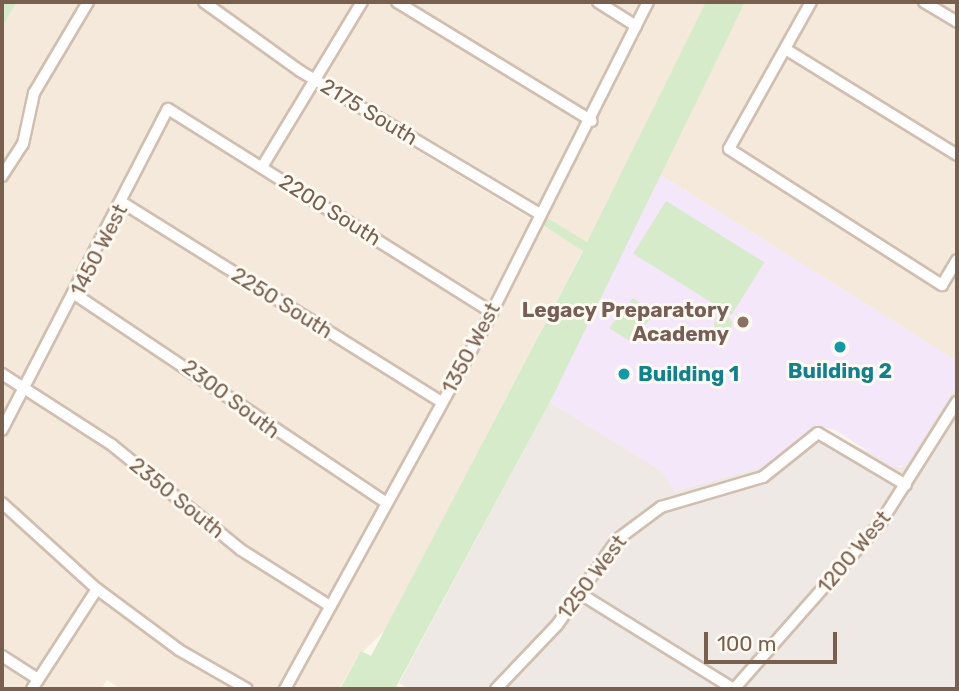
<!DOCTYPE html>
<style>
body{margin:0}
#map{position:relative;width:959px;height:691px;overflow:hidden;background:#fdf7eb;font-family:Rubik,sans-serif}
div>[style]{position:absolute}
[style*='--x']{left:calc(var(--x)*1px);top:calc(var(--y)*1px);width:calc(var(--w)*1px);rotate:calc(var(--a)*1deg)}
.residential>*{inset:0;background:#f4e9da}
.industrial>*{inset:0;background:#eee9e4}
.education>*{inset:0;background:#f4e7f9}
.green>*{inset:0;background:#d5ebc9;transform-origin:0 0}
.round{border-radius:50%}
.roads{filter:drop-shadow(2px 0 #d0bfb0) drop-shadow(-2px 0 #d0bfb0) drop-shadow(0 2px #d0bfb0) drop-shadow(0 -2px #d0bfb0)}
.street>*{height:10px;margin:-5px;padding:0 5px;transform-origin:5px;border-radius:5px;background:#fff}
.dots>*{width:19px;height:19px;translate:-50% -50%;box-sizing:border-box;border:4px solid #fffaf2;border-radius:50%}
span{translate:-50% -50%;white-space:nowrap;text-align:center;line-height:1.15;-webkit-text-stroke:6px #fffaf2;paint-order:stroke}
.street-label{font-size:21px;color:#795f4d}
.education-label{font-size:21px;color:#785e54;font-weight:700}
.right{translate:-100% -50%;text-align:right}
.culture-label{font-size:21px;color:#0d838f;font-weight:700}
.left{translate:0 -50%;text-align:left}
.frame{position:absolute;inset:0;border:4px solid #795f4d;pointer-events:none}
.scale{position:absolute;left:704px;top:632px;width:133px;height:32px;box-sizing:border-box;border:4px solid #795f4d;border-top:0;padding-left:9px;font-size:21px;line-height:24px;white-space:nowrap;color:#795f4d;-webkit-text-stroke:5px #fffaf2;paint-order:stroke}
</style>
<div id="map">
<div class="residential">
<div style="clip-path:polygon(17px 2px,192px 2px,323px 94px,583px 250px,385px 630px,358px 656px,339px 689px,121px 689px,107px 680px,101px 689px,2px 689px,2px 27px)"></div>
<div style="clip-path:polygon(215px 2px,707px 2px,587px 242px,546px 217px,549px 210px,273px 46px)"></div>
<div style="clip-path:polygon(745px 2px,957px 2px,957px 361px,659px 174px)"></div>
</div>
<div class="industrial">
<div style="clip-path:polygon(957px 385px,957px 689px,409px 689px,399px 683px,550px 402px,662px 471px,675px 491px,765px 466px,814px 425px,901px 468px)"></div>
</div>
<div class="education">
<div style="clip-path:polygon(659px 174px,957px 361px,957px 385px,906px 465px,893px 467px,835px 430px,814px 425px,765px 466px,674px 491px,662px 471px,550px 402px)"></div>
</div>
<div class="green">
<div style="clip-path:polygon(2px 2px,17px 2px,2px 27px)"></div>
<div style="clip-path:polygon(706px 2px,745px 2px,550px 402px,395px 689px,340px 689px,361px 651px,371px 656px,583px 251px,541px 224px,546px 217px,587px 242px)"></div>
<div style="left:666px;top:201px;width:116px;height:62px;rotate:32deg"></div>
<div style="clip-path:polygon(633px 298px,655px 313px,631px 342px,609px 328px)"></div>
<div class="round" style="left:714px;top:315px;width:18px;height:18px"></div>
</div>
<div class="roads">
<div class="street">
<div style="--x:204;--y:2;--w:118;--a:35.7"></div>
<div style="--x:300;--y:71;--w:279;--a:30.8"></div>
<div style="--x:397;--y:2;--w:228;--a:31.4"></div>
<div style="--x:598;--y:2;--w:45;--a:32.3"></div>
<div style="--x:811;--y:2;--w:168;--a:119.2"></div>
<div style="--x:729;--y:149;--w:253;--a:32.6"></div>
<div style="--x:942;--y:285;--w:29;--a:-59"></div>
<div style="--x:924;--y:2;--w:39;--a:31"></div>
<div style="--x:787;--y:50;--w:200;--a:31.7"></div>
<div style="--x:262;--y:167;--w:193;--a:-58.8"></div>
<div style="--x:2;--y:176;--w:38;--a:-57"></div>
<div style="--x:23;--y:144;--w:52;--a:-77.8"></div>
<div style="--x:34;--y:93;--w:106;--a:-59.3"></div>
<div style="--x:123;--y:203;--w:376;--a:32"></div>
<div style="--x:76;--y:295;--w:374;--a:33.8"></div>
<div style="--x:2;--y:374;--w:131;--a:32.8"></div>
<div style="--x:112;--y:445;--w:166;--a:39.1"></div>
<div style="--x:241;--y:550;--w:105;--a:32.2"></div>
<div style="--x:2;--y:430;--w:361;--a:-62.7"></div>
<div style="--x:168;--y:109;--w:382;--a:32.1"></div>
<div style="--x:2;--y:503;--w:128;--a:42.2"></div>
<div style="--x:97;--y:589;--w:102;--a:36.6"></div>
<div style="--x:179;--y:650;--w:78;--a:29.8"></div>
<div style="--x:579;--y:593;--w:182;--a:31.8"></div>
<div style="--x:734;--y:689;--w:222;--a:-48.6"></div>
<div style="--x:881;--y:522;--w:142;--a:-57.7"></div>
<div style="--x:2;--y:656;--w:43;--a:32.6"></div>
<div style="--x:32;--y:689;--w:119;--a:-57"></div>
<div style="--x:285;--y:689;--w:430;--a:-61.2"></div>
<div style="--x:492;--y:312;--w:347;--a:-63.3"></div>
<div style="--x:496;--y:689;--w:88;--a:-46.4"></div>
<div style="--x:557;--y:625;--w:105;--a:-54.7"></div>
<div style="--x:618;--y:539;--w:54;--a:-36.7"></div>
<div style="--x:661;--y:507;--w:106;--a:-16.4"></div>
<div style="--x:763;--y:477;--w:70;--a:-38.7"></div>
<div style="--x:818;--y:433;--w:102;--a:30.6"></div>
</div>
</div>
<div class="dots">
<div style="left:743px;top:322px;background:#8d6e63"></div>
<div style="left:840px;top:347px;background:#0f9aa8"></div>
<div style="left:624px;top:374px;background:#0f9aa8"></div>
</div>
<div class="street-label">
<span style="left:369px;top:112px;rotate:31deg">2175 South</span>
<span style="left:330px;top:210px;rotate:32deg">2200 South</span>
<span style="left:99px;top:250px;rotate:-63deg">1450 West</span>
<span style="left:282px;top:303px;rotate:32deg">2250 South</span>
<span style="left:471px;top:348px;rotate:-62deg">1350 West</span>
<span style="left:231px;top:399px;rotate:37deg">2300 South</span>
<span style="left:177px;top:498px;rotate:39deg">2350 South</span>
<span style="left:854px;top:552px;rotate:-50deg">1200 West</span>
<span style="left:592px;top:577px;rotate:-53deg">1250 West</span>
</div>
<div class="education-label">
<span class="right" style="left:729px;top:322px">Legacy Preparatory<br>Academy</span>
</div>
<div class="culture-label">
<span style="left:840px;top:371px">Building 2</span>
<span class="left" style="left:638px;top:374px">Building 1</span>
</div>
<div class="frame"></div>
<div class="scale">100 m</div>
</div>
